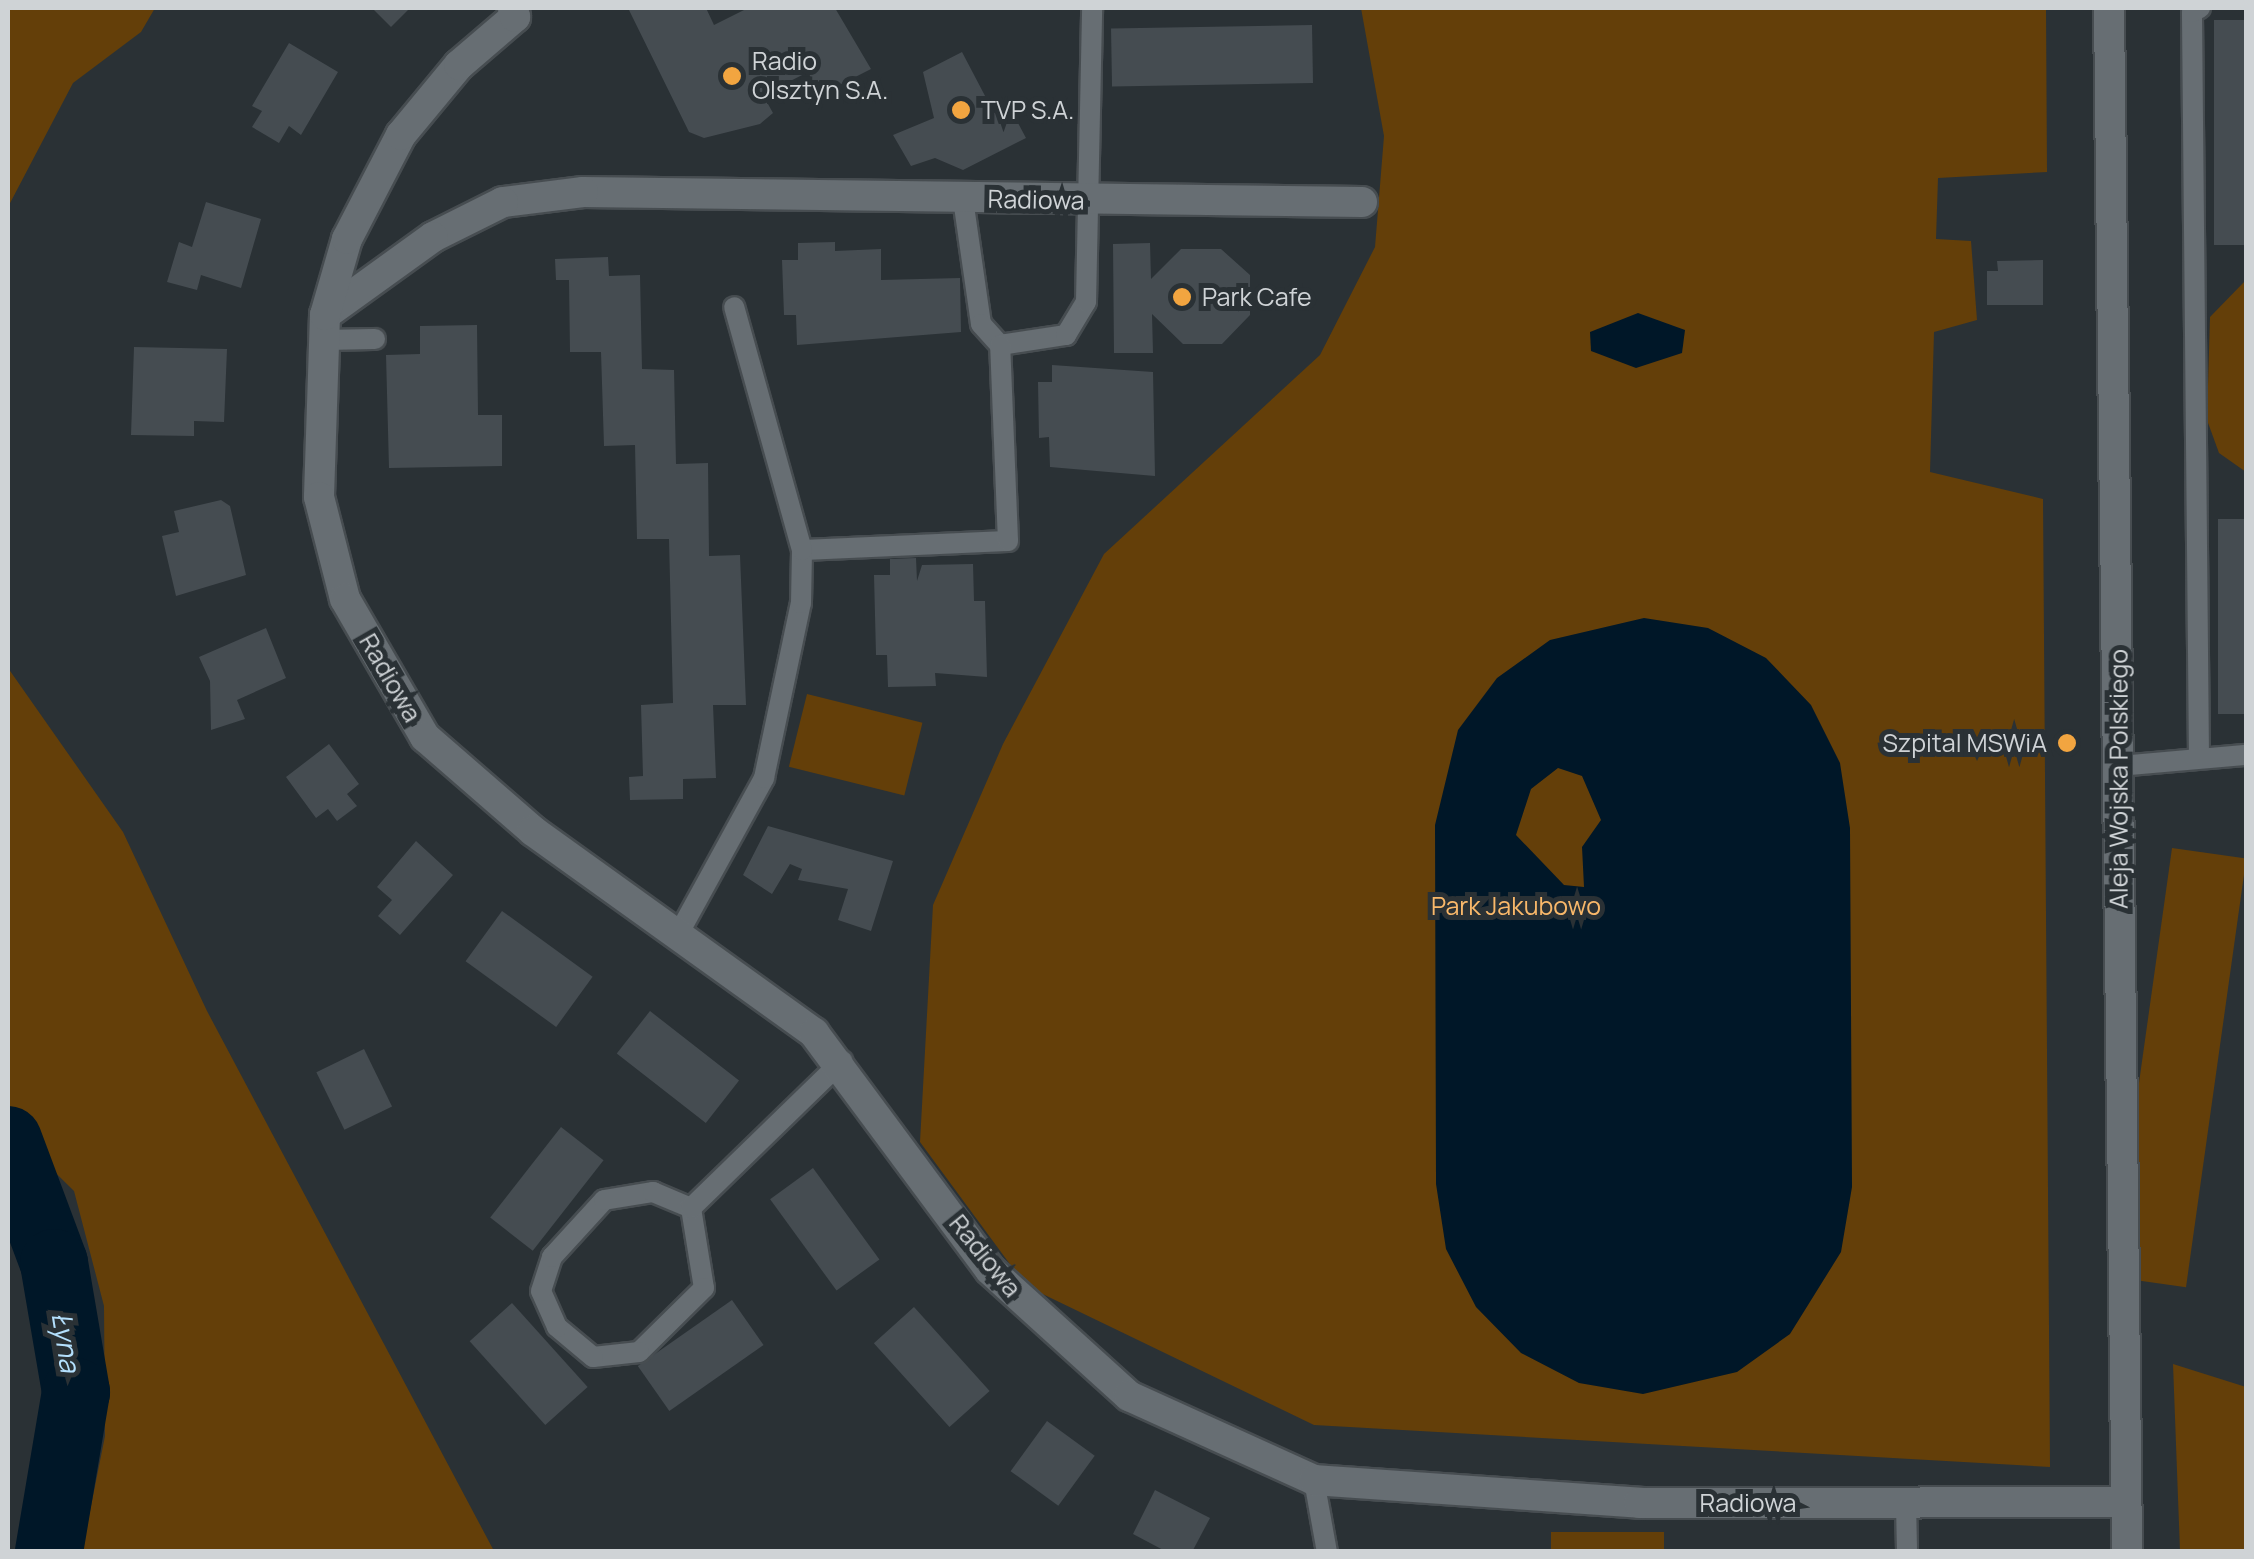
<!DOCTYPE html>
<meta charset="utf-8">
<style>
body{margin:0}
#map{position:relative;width:2254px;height:1559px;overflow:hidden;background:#2a3135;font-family:Manrope,sans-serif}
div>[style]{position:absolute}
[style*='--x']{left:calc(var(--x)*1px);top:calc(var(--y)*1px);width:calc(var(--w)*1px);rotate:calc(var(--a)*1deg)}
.green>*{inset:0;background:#643f09;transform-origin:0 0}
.water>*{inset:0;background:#001728}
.river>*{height:68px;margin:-34px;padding:0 34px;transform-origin:34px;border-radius:34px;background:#001728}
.building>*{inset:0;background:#454c51;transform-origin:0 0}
.roads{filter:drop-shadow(2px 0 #474d51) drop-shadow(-2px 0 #474d51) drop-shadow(0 2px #474d51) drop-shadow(0 -2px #474d51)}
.service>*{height:20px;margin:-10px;padding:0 10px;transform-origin:10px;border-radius:10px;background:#676e73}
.minor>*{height:30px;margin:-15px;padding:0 15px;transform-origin:15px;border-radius:15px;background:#676e73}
.secondary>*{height:30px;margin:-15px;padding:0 15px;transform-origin:15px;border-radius:15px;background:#676e73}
.dots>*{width:28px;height:28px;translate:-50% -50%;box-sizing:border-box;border:5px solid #2a3135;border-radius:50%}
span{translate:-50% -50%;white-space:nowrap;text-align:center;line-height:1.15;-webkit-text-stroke:10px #2a3135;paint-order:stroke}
.poi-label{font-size:25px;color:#cfd3d6}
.left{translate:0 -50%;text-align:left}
.right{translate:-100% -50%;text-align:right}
.street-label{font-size:25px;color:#cfd3d6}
.park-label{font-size:25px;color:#f9b86a}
.water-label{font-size:28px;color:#b4e0fd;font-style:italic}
.frame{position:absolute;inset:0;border:10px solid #cfd3d6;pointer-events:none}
</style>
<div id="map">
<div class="green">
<div style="clip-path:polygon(8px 8px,155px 8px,141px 32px,73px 83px,8px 207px)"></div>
<div style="clip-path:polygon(1361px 8px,2046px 8px,2047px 172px,1938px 178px,1936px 239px,1971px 241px,1977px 320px,1934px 332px,1930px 472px,2043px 499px,2050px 1467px,1314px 1425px,1026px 1286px,920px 1142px,933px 905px,1003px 744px,1104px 554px,1320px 355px,1375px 247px,1384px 136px)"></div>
<div style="clip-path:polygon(2246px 280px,2246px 472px,2219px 453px,2207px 420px,2210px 317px)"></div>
<div style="clip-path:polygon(8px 668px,123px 832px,207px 1011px,494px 1551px,82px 1551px,105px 1436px,104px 1306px,74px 1191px,8px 1126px)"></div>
<div style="left:807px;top:694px;width:119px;height:75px;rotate:14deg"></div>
<div style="left:2172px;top:848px;width:75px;height:433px;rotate:8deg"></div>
<div style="clip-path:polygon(2173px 1364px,2246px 1387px,2246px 1551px,2180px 1551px)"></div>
<div style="left:1551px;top:1532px;width:113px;height:20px"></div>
</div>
<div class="water">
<div style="clip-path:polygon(1638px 313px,1685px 330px,1682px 353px,1636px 368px,1591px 351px,1590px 332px)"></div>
<div style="clip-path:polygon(evenodd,1644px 618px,1708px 628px,1766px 658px,1811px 705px,1840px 763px,1850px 828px,1852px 1187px,1841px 1252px,1790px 1334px,1737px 1372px,1643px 1394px,1579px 1383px,1521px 1353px,1476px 1307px,1446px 1249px,1436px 1184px,1435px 825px,1458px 730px,1497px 678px,1550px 640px,1644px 618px,1558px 768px,1582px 776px,1601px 820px,1582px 847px,1584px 887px,1564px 885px,1516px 835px,1531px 789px,1558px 768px)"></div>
</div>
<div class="river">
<div style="--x:8;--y:1140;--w:131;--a:69.5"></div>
<div style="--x:54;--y:1263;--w:131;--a:80.3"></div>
<div style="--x:76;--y:1392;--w:162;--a:99.6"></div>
</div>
<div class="building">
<div style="clip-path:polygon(372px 8px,405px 8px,408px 10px,391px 27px)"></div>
<div style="clip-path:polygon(628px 8px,706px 8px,714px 25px,748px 8px,835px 8px,871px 69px,820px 95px,808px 72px,763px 95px,773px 113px,760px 124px,704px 138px,689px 132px)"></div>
<div style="left:2246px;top:20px;width:225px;height:32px;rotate:90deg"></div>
<div style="left:1312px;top:25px;width:58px;height:201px;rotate:89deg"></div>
<div style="clip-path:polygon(289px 43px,338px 72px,301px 135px,289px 126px,279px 143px,252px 127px,262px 111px,252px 106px)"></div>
<div style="clip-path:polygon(962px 52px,994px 113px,1009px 106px,1026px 138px,963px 170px,935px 158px,911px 166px,893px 135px,934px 118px,923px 72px)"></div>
<div style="clip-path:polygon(206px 202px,261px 219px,241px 288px,201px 275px,197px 290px,167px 282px,179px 242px,192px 247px)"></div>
<div style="clip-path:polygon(835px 242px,835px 251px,881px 249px,881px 280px,960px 278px,961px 332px,797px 345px,796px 315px,784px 315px,782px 260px,798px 260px,798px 243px)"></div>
<div style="clip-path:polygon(1150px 243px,1151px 279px,1181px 249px,1221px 249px,1250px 275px,1250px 315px,1222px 344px,1183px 344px,1152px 314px,1153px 353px,1114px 353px,1113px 244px)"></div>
<div style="clip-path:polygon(608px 257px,609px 276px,640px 275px,642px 369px,674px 370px,676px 464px,708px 463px,709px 556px,740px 555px,746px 705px,713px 705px,716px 778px,683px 779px,683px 799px,630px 800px,629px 777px,643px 776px,641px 705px,673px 703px,669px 539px,637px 539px,635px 445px,604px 446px,601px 352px,570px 352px,569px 280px,556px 280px,555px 259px)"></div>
<div style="clip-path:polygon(2043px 260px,2043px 305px,1987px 305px,1987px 271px,1998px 271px,1997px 261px)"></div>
<div style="clip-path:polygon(477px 325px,478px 415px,502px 415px,502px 466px,389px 468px,386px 355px,420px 354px,420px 326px)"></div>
<div style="clip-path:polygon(134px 347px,227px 349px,224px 422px,194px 421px,194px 436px,131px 435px)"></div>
<div style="clip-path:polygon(1052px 365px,1153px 372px,1155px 476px,1050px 467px,1049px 437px,1039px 438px,1038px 382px,1052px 382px)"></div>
<div style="clip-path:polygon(221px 500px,230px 506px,246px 575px,176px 596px,162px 536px,179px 532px,174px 511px)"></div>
<div style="left:2218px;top:519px;width:28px;height:195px"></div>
<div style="clip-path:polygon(916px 558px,917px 581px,922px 565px,973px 564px,974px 601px,985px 601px,987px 677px,935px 673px,936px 686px,888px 687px,887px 655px,876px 655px,874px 575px,890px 575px,890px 559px)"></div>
<div style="clip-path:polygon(266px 628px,286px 678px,237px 700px,245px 719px,211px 730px,210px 681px,199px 657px)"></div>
<div style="clip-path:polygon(329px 744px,359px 784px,347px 794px,357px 806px,337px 821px,328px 809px,316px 818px,286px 777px)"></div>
<div style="clip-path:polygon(768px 826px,893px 861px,871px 931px,838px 920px,848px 889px,798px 880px,802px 869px,790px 864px,772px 894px,743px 875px)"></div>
<div style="clip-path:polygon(416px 841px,453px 875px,400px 935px,378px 916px,392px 900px,377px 887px)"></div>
<div style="left:502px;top:911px;width:112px;height:62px;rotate:36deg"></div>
<div style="left:650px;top:1011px;width:113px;height:54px;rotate:38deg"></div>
<div style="left:364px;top:1049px;width:64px;height:53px;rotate:64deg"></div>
<div style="left:561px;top:1127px;width:54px;height:115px;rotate:38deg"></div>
<div style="left:813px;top:1168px;width:113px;height:53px;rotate:54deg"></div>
<div style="left:732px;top:1300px;width:55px;height:115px;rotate:55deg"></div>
<div style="left:512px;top:1303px;width:113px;height:57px;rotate:48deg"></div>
<div style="left:914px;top:1307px;width:113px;height:54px;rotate:48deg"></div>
<div style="left:1047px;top:1421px;width:59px;height:62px;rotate:36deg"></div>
<div style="clip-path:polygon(1155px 1490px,1210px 1518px,1192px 1552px,1167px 1552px,1133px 1534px)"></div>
</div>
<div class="roads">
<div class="service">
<div style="--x:963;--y:199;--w:126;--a:81.8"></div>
<div style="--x:981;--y:324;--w:28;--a:48"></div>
<div style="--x:1000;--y:345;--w:67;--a:-8.6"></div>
<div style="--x:1066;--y:335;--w:39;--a:-59"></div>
<div style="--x:1086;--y:302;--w:294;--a:-88.8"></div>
<div style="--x:323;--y:340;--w:52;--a:-1.1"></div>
<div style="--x:802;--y:550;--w:206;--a:-2.5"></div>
<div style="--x:1008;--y:541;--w:196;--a:-92.3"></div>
<div style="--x:2199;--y:758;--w:746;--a:-90.54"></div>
<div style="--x:2192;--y:12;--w:9;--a:-27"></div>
<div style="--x:2119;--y:766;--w:127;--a:-5"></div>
<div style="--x:680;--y:931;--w:175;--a:-61.2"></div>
<div style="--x:764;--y:778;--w:179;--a:-78.1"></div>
<div style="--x:801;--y:603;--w:53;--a:-88.9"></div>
<div style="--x:802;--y:550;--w:252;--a:-105.6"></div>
<div style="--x:691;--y:1208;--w:81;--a:80.8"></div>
<div style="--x:704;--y:1288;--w:91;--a:135.4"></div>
<div style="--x:639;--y:1352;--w:46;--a:173.8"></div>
<div style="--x:593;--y:1357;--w:47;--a:-140.2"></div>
<div style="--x:557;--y:1327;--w:39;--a:-114"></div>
<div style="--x:541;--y:1291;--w:36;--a:-72"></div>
<div style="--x:552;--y:1257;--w:77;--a:-47.6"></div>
<div style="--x:604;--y:1200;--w:50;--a:-9.3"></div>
<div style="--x:653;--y:1192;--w:41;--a:22.8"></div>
<div style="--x:691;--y:1208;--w:211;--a:-44.2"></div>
<div style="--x:1314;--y:1480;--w:73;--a:79.8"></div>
<div style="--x:1906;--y:1503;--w:49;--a:88.8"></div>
</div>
<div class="minor">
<div style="--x:1362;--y:202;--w:779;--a:-179.26"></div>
<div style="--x:583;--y:192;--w:81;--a:172.9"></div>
<div style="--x:503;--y:202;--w:78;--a:153.4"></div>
<div style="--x:433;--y:237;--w:133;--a:144.2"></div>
<div style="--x:325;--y:315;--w:182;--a:91.9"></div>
<div style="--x:319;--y:497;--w:105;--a:75.7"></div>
<div style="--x:345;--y:599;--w:160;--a:59.9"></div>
<div style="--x:425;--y:737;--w:143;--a:41"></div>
<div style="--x:533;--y:831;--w:346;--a:35.7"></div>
<div style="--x:814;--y:1033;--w:295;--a:53.4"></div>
<div style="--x:990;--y:1270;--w:188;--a:42.2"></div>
<div style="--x:1129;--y:1396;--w:203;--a:24.4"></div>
<div style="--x:1314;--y:1480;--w:326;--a:4"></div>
<div style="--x:1639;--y:1503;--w:487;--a:-0.1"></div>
<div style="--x:325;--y:315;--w:79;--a:-73.9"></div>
<div style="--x:347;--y:239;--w:117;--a:-62.6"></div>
<div style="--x:401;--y:135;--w:91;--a:-50.4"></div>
<div style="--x:459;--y:65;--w:74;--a:-40.6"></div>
<div style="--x:515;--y:17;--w:9;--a:-103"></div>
</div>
<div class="secondary">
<div style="--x:2109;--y:8;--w:1544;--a:89.33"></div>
</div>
</div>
<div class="dots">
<div style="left:732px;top:76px;background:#f2a540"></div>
<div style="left:961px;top:110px;background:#f2a540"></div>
<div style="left:1182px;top:297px;background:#f2a540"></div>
<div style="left:2067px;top:743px;background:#f2a540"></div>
</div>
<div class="poi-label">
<span class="left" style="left:752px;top:76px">Radio<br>Olsztyn S.A.</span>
<span class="left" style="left:981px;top:110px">TVP S.A.</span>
<span class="left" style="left:1202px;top:297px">Park Cafe</span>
<span class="right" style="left:2047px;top:743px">Szpital MSWiA</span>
</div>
<div class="street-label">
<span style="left:1036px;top:200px;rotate:1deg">Radiowa</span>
<span style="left:390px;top:678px;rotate:60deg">Radiowa</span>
<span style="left:2119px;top:779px;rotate:-90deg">Aleja Wojska Polskiego</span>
<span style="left:985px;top:1256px;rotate:51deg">Radiowa</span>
<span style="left:1748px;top:1503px">Radiowa</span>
</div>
<div class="park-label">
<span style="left:1516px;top:906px">Park Jakubowo</span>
</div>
<div class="water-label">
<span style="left:67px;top:1342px;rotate:81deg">Łyna</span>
</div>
<div class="frame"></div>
</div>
